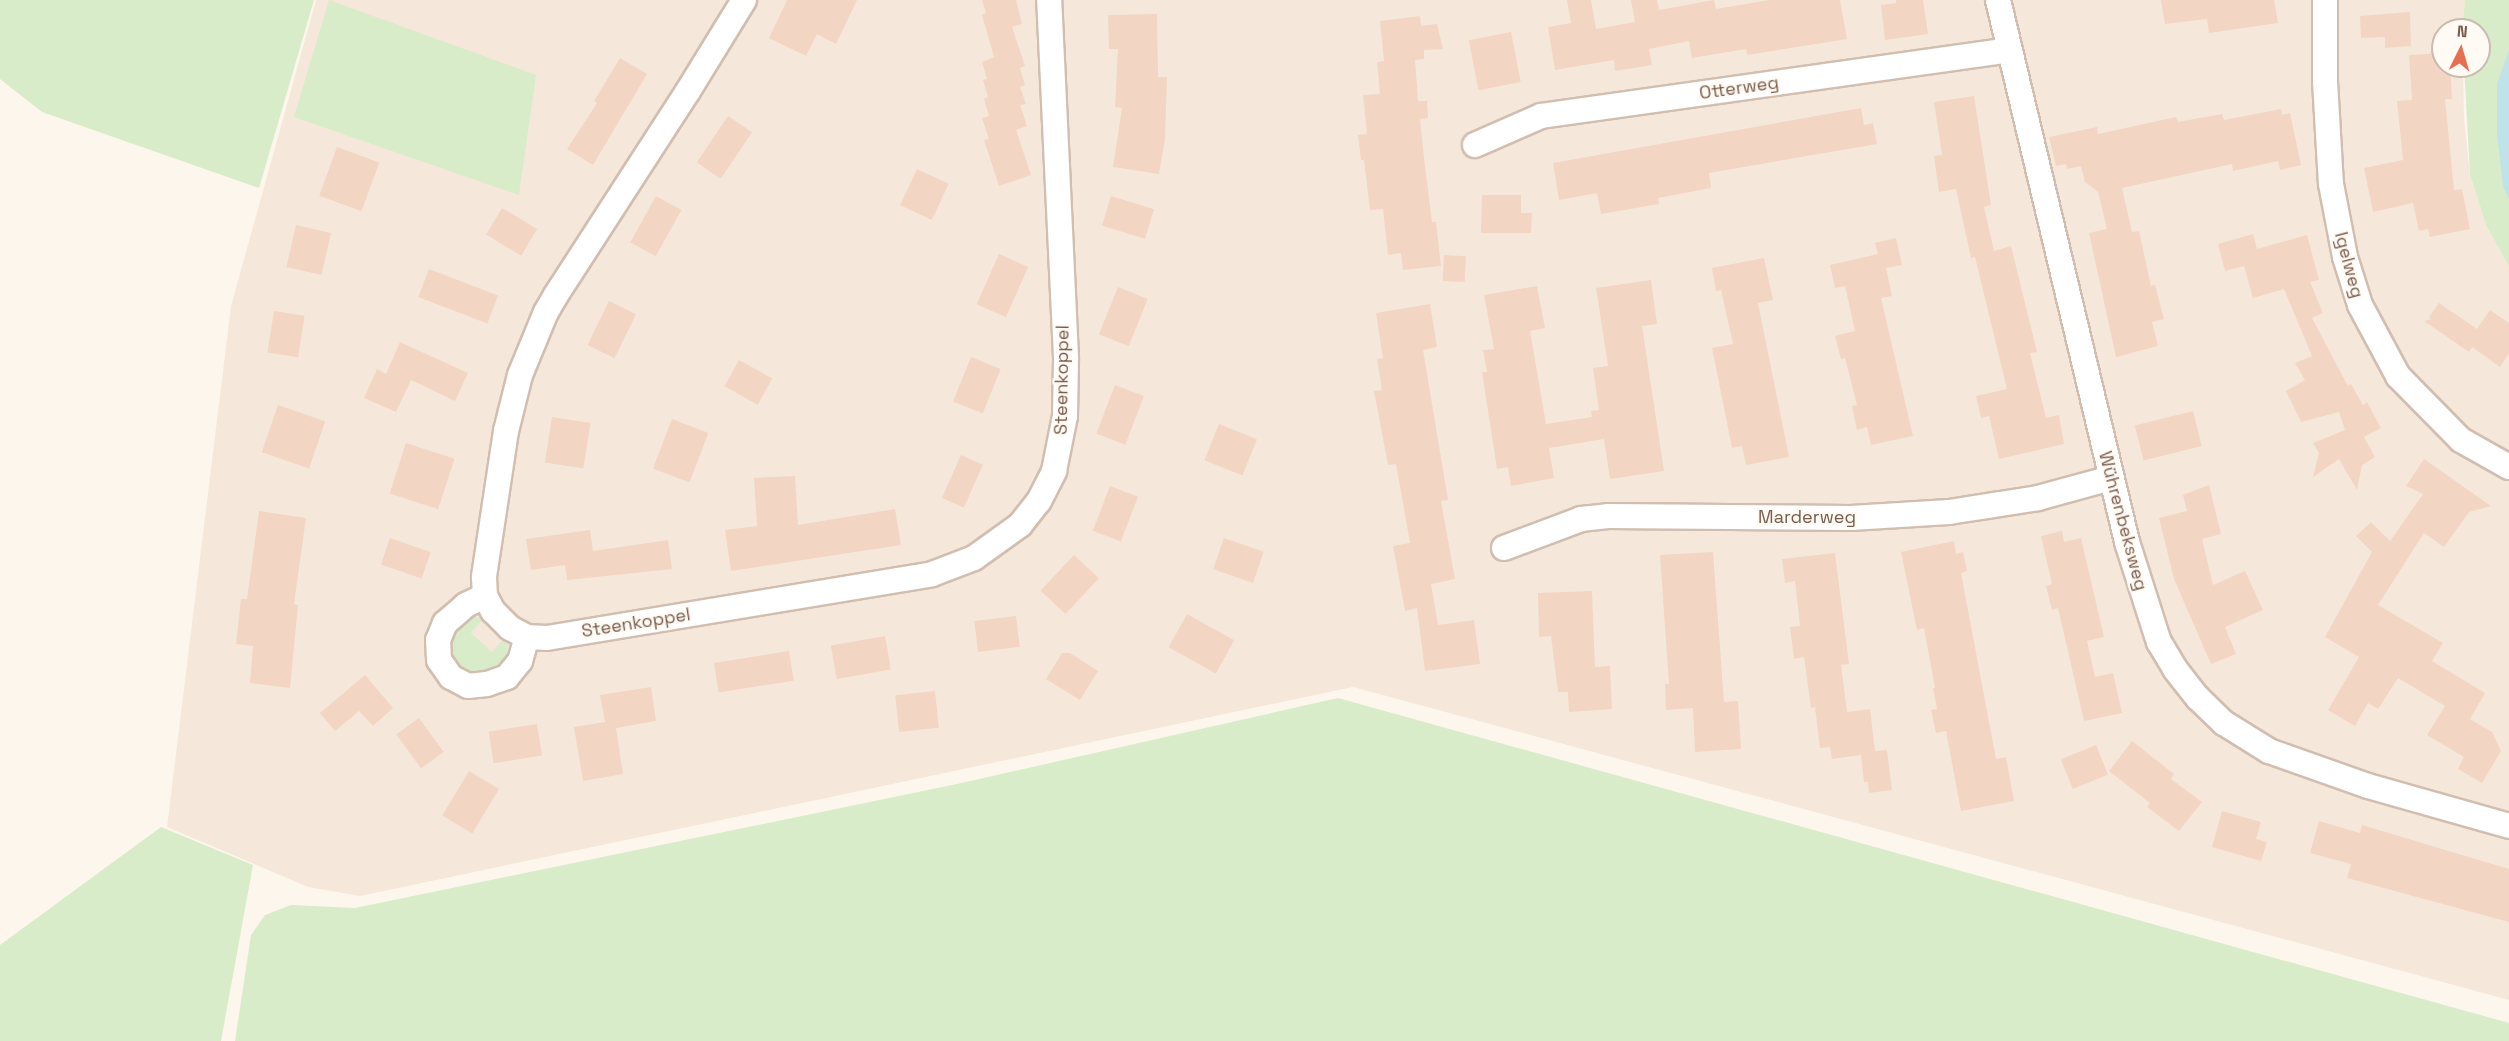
<!DOCTYPE html>
<meta charset="utf-8">
<style>
body{margin:0}
#map{position:relative;width:2509px;height:1041px;overflow:hidden;background:#fdf6ec;font-family:"Space Grotesk",sans-serif}
div>[style]{position:absolute}
[style*='--x']{left:calc(var(--x)*1px);top:calc(var(--y)*1px);width:calc(var(--w)*1px);rotate:calc(var(--a)*1deg)}
.residential>*{inset:0;background:#f5e8da}
.green>*{inset:0;background:#d8ecc9}
.water>*{inset:0;background:#bfe3e8}
.building>*{inset:0;background:#f3d5c3;transform-origin:0 0}
.roads{filter:drop-shadow(2px 0 #d1beb0) drop-shadow(-2px 0 #d1beb0) drop-shadow(0 2px #d1beb0) drop-shadow(0 -2px #d1beb0)}
.minor>*{height:24px;margin:-12px;padding:0 12px;transform-origin:12px;border-radius:12px;background:#fff}
span{translate:-50% -50%;white-space:nowrap;text-align:center;line-height:1.15;-webkit-text-stroke:4.5px #fffaf3;paint-order:stroke}
.street-label{font-size:18px;color:#7a5c4d}
.north{position:absolute;left:2431px;top:18px;width:60px;height:60px;box-sizing:border-box;background:#fffaf3;border:2px solid #cabbb1;border-radius:50%;rotate:5deg;font-size:16px;font-weight:700;line-height:24px;text-align:center;color:#7a5c4d}
.north::after{content:'';display:block;margin:auto;width:21px;height:27px;background:#e76f51;clip-path:polygon(50% 0,100% 100%,50% 72%,0 100%)}
</style>
<div id="map">
<div class="residential">
<div style="clip-path:polygon(316px 0,2465px 0,2462px 30px,2443px 30px,2443px 66px,2463px 66px,2464px 118px,2470px 175px,2486px 225px,2509px 267px,2509px 1000px,1353px 687px,360px 896px,308px 887px,167px 827px,231px 306px)"></div>
</div>
<div class="green">
<div style="clip-path:polygon(0 0,314px 0,259px 188px,42px 112px,0 79px)"></div>
<div style="clip-path:polygon(329px 0,536px 75px,519px 195px,294px 117px)"></div>
<div style="clip-path:polygon(2465px 0,2509px 0,2509px 267px,2486px 225px,2470px 175px,2464px 66px,2479px 66px,2479px 30px,2462px 30px)"></div>
<div style="clip-path:polygon(476px 617px,484px 618px,471px 633px,492px 652px,506px 636px,508px 646px,506px 657px,500px 667px,474px 678px,450px 662px,450px 634px,465px 620px)"></div>
<div style="clip-path:polygon(1338px 698px,2509px 1023px,2509px 1041px,235px 1041px,251px 935px,265px 915px,291px 905px,355px 908px,957px 784px)"></div>
<div style="clip-path:polygon(161px 827px,253px 865px,221px 1041px,0 1041px,0 945px)"></div>
</div>
<div class="water">
<div style="clip-path:polygon(2509px 50px,2509px 199px,2503px 186px,2497px 134px,2497px 84px)"></div>
</div>
<div class="building">
<div style="clip-path:polygon(787px 0,857px 0,836px 44px,817px 34px,806px 56px,769px 38px)"></div>
<div style="clip-path:polygon(982px 0,1016px 0,1022px 24px,1012px 27px,1025px 66px,1020px 68px,1025px 85px,1020px 87px,1026px 104px,1020px 105px,1027px 126px,1016px 130px,1031px 175px,999px 186px,984px 140px,989px 139px,982px 118px,989px 116px,984px 99px,988px 97px,983px 80px,987px 79px,982px 62px,994px 57px,982px 15px,986px 13px)"></div>
<div style="clip-path:polygon(1567px 0,1591px 0,1596px 29px,1635px 22px,1631px 0,1657px 0,1659px 10px,1714px 0,1716px 9px,1769px 0,1840px 0,1847px 39px,1747px 55px,1746px 49px,1692px 58px,1689px 41px,1649px 49px,1652px 65px,1615px 71px,1614px 60px,1555px 70px,1548px 27px,1571px 23px)"></div>
<div style="clip-path:polygon(1896px 0,1923px 0,1928px 34px,1885px 40px,1881px 5px,1896px 3px)"></div>
<div style="clip-path:polygon(2161px 0,2274px 0,2278px 23px,2209px 33px,2207px 19px,2165px 24px)"></div>
<div style="clip-path:polygon(2410px 12px,2411px 46px,2385px 48px,2385px 37px,2361px 38px,2360px 16px)"></div>
<div style="clip-path:polygon(1157px 14px,1158px 77px,1167px 77px,1165px 139px,1159px 174px,1113px 167px,1122px 108px,1115px 107px,1118px 49px,1109px 49px,1108px 15px)"></div>
<div style="clip-path:polygon(1420px 16px,1421px 26px,1437px 24px,1443px 49px,1424px 50px,1424px 59px,1415px 60px,1418px 101px,1427px 101px,1428px 118px,1420px 119px,1424px 158px,1432px 222px,1436px 222px,1441px 266px,1403px 270px,1401px 253px,1388px 255px,1383px 209px,1370px 210px,1364px 160px,1361px 160px,1358px 135px,1367px 134px,1363px 95px,1380px 94px,1377px 62px,1384px 61px,1380px 21px)"></div>
<div style="left:1511px;top:32px;width:51px;height:43px;rotate:79deg"></div>
<div style="clip-path:polygon(2443px 53px,2443px 66px,2450px 66px,2452px 99px,2445px 99px,2454px 190px,2462px 189px,2470px 229px,2430px 237px,2428px 229px,2419px 231px,2413px 203px,2373px 212px,2364px 168px,2403px 160px,2397px 101px,2412px 100px,2409px 55px)"></div>
<div style="clip-path:polygon(620px 58px,647px 74px,593px 165px,567px 149px,597px 103px,594px 101px)"></div>
<div style="clip-path:polygon(1974px 96px,1991px 205px,1984px 207px,1994px 251px,2011px 246px,2037px 352px,2030px 353px,2046px 418px,2059px 415px,2064px 444px,1999px 459px,1989px 416px,1981px 418px,1976px 396px,2007px 389px,1975px 257px,1971px 258px,1956px 189px,1939px 192px,1934px 156px,1942px 155px,1934px 102px)"></div>
<div style="clip-path:polygon(1861px 108px,1864px 125px,1873px 123px,1877px 144px,1709px 173px,1711px 188px,1658px 198px,1659px 204px,1601px 214px,1597px 193px,1559px 200px,1553px 163px)"></div>
<div style="clip-path:polygon(2281px 109px,2282px 115px,2290px 113px,2301px 165px,2280px 170px,2278px 161px,2233px 171px,2232px 164px,2122px 188px,2132px 232px,2139px 231px,2151px 286px,2155px 285px,2164px 319px,2152px 322px,2158px 346px,2116px 357px,2089px 233px,2107px 229px,2098px 192px,2085px 182px,2081px 166px,2067px 169px,2066px 164px,2056px 166px,2049px 137px,2097px 127px,2098px 134px,2176px 117px,2178px 122px,2222px 114px,2224px 120px)"></div>
<div style="left:728px;top:116px;width:29px;height:56px;rotate:34deg"></div>
<div style="left:337px;top:147px;width:45px;height:52px;rotate:20deg"></div>
<div style="left:917px;top:169px;width:35px;height:40px;rotate:25deg"></div>
<div style="clip-path:polygon(1482px 195px,1521px 195px,1521px 213px,1532px 213px,1531px 233px,1481px 233px)"></div>
<div style="left:656px;top:196px;width:29px;height:53px;rotate:29deg"></div>
<div style="left:1111px;top:196px;width:45px;height:31px;rotate:17deg"></div>
<div style="left:502px;top:208px;width:41px;height:31px;rotate:31deg"></div>
<div style="left:296px;top:225px;width:36px;height:43px;rotate:13deg"></div>
<div style="clip-path:polygon(2253px 234px,2257px 249px,2307px 235px,2319px 280px,2310px 282px,2323px 313px,2312px 318px,2348px 386px,2351px 384px,2363px 405px,2367px 402px,2381px 428px,2364px 437px,2375px 457px,2362px 465px,2357px 490px,2339px 459px,2313px 477px,2319px 453px,2313px 443px,2345px 430px,2339px 412px,2301px 422px,2286px 391px,2305px 380px,2295px 363px,2312px 356px,2284px 289px,2253px 298px,2244px 266px,2225px 271px,2218px 244px)"></div>
<div style="clip-path:polygon(1896px 238px,1902px 265px,1886px 268px,1892px 296px,1881px 298px,1913px 436px,1871px 445px,1867px 427px,1857px 430px,1852px 406px,1857px 405px,1845px 358px,1841px 359px,1835px 336px,1855px 331px,1845px 286px,1835px 288px,1830px 265px,1878px 254px,1875px 243px)"></div>
<div style="left:999px;top:254px;width:32px;height:55px;rotate:24deg"></div>
<div style="left:1444px;top:255px;width:22px;height:26px;rotate:3deg"></div>
<div style="clip-path:polygon(1764px 258px,1773px 300px,1758px 303px,1789px 457px,1746px 465px,1742px 446px,1732px 448px,1712px 348px,1733px 344px,1721px 290px,1716px 291px,1712px 268px)"></div>
<div style="left:429px;top:269px;width:74px;height:30px;rotate:21deg"></div>
<div style="clip-path:polygon(1651px 280px,1657px 324px,1642px 326px,1664px 471px,1610px 479px,1604px 439px,1549px 448px,1554px 478px,1511px 486px,1508px 467px,1497px 469px,1482px 372px,1487px 372px,1483px 350px,1494px 349px,1484px 295px,1537px 286px,1545px 328px,1530px 331px,1546px 424px,1592px 417px,1591px 411px,1599px 410px,1593px 368px,1608px 366px,1596px 288px)"></div>
<div style="left:1118px;top:287px;width:32px;height:51px;rotate:22deg"></div>
<div style="left:609px;top:301px;width:30px;height:49px;rotate:26deg"></div>
<div style="clip-path:polygon(2439px 303px,2477px 329px,2490px 310px,2509px 323px,2509px 353px,2500px 367px,2472px 347px,2469px 352px,2424px 321px,2431px 319px,2429px 317px)"></div>
<div style="clip-path:polygon(1430px 304px,1437px 347px,1423px 350px,1448px 500px,1441px 501px,1455px 579px,1431px 584px,1438px 625px,1474px 620px,1480px 664px,1425px 671px,1417px 608px,1405px 611px,1393px 546px,1410px 543px,1396px 464px,1388px 465px,1374px 391px,1382px 390px,1377px 359px,1383px 358px,1376px 313px)"></div>
<div style="left:274px;top:311px;width:31px;height:42px;rotate:9deg"></div>
<div style="clip-path:polygon(400px 342px,468px 373px,455px 401px,411px 380px,396px 412px,364px 398px,377px 369px,386px 374px)"></div>
<div style="left:971px;top:357px;width:32px;height:48px;rotate:22deg"></div>
<div style="left:739px;top:360px;width:38px;height:30px;rotate:29deg"></div>
<div style="left:1115px;top:385px;width:31px;height:52px;rotate:21deg"></div>
<div style="left:278px;top:405px;width:50px;height:50px;rotate:19deg"></div>
<div style="left:2193px;top:411px;width:36px;height:60px;rotate:76deg"></div>
<div style="left:552px;top:417px;width:39px;height:46px;rotate:9deg"></div>
<div style="left:672px;top:419px;width:39px;height:53px;rotate:21deg"></div>
<div style="left:1219px;top:424px;width:41px;height:39px;rotate:22deg"></div>
<div style="left:406px;top:443px;width:51px;height:53px;rotate:18deg"></div>
<div style="left:961px;top:455px;width:24px;height:47px;rotate:24deg"></div>
<div style="clip-path:polygon(2424px 459px,2491px 506px,2469px 512px,2444px 547px,2424px 533px,2378px 605px,2443px 643px,2432px 661px,2485px 693px,2470px 719px,2492px 732px,2501px 751px,2482px 783px,2458px 769px,2464px 757px,2427px 735px,2445px 706px,2398px 678px,2378px 709px,2368px 703px,2355px 726px,2328px 710px,2359px 657px,2325px 637px,2372px 552px,2356px 536px,2371px 522px,2390px 541px,2423px 494px,2406px 486px)"></div>
<div style="clip-path:polygon(795px 476px,798px 525px,895px 509px,901px 545px,731px 571px,725px 530px,757px 526px,754px 478px)"></div>
<div style="clip-path:polygon(2209px 485px,2221px 534px,2202px 539px,2213px 585px,2245px 571px,2263px 610px,2225px 627px,2236px 654px,2211px 664px,2174px 579px,2159px 518px,2187px 511px,2183px 495px)"></div>
<div style="left:1110px;top:486px;width:30px;height:48px;rotate:21deg"></div>
<div style="clip-path:polygon(259px 511px,306px 518px,294px 604px,298px 605px,290px 688px,250px 683px,253px 646px,236px 644px,241px 599px,247px 599px)"></div>
<div style="clip-path:polygon(590px 530px,593px 551px,668px 540px,672px 569px,567px 580px,565px 565px,531px 570px,526px 539px)"></div>
<div style="clip-path:polygon(2062px 531px,2064px 542px,2081px 538px,2104px 637px,2087px 641px,2095px 677px,2113px 673px,2122px 713px,2084px 721px,2058px 608px,2052px 610px,2046px 586px,2052px 584px,2041px 536px)"></div>
<div style="left:390px;top:538px;width:43px;height:28px;rotate:19deg"></div>
<div style="left:1224px;top:538px;width:42px;height:33px;rotate:19deg"></div>
<div style="clip-path:polygon(1954px 541px,1956px 554px,1963px 552px,1967px 571px,1961px 573px,1996px 759px,2006px 757px,2014px 801px,1961px 811px,1946px 731px,1936px 733px,1931px 710px,1937px 709px,1933px 688px,1935px 688px,1924px 628px,1917px 630px,1901px 552px)"></div>
<div style="clip-path:polygon(1713px 552px,1724px 702px,1738px 701px,1741px 749px,1695px 752px,1693px 708px,1666px 710px,1665px 684px,1669px 684px,1660px 555px)"></div>
<div style="clip-path:polygon(1835px 553px,1849px 664px,1841px 665px,1847px 712px,1870px 709px,1875px 751px,1887px 750px,1892px 790px,1869px 793px,1868px 782px,1864px 782px,1861px 755px,1832px 759px,1830px 747px,1820px 748px,1815px 707px,1811px 708px,1804px 657px,1794px 659px,1790px 627px,1800px 626px,1795px 581px,1785px 583px,1782px 559px)"></div>
<div style="left:1074px;top:555px;width:34px;height:49px;rotate:43deg"></div>
<div style="clip-path:polygon(1592px 591px,1595px 667px,1610px 666px,1612px 709px,1569px 712px,1568px 692px,1558px 692px,1551px 636px,1539px 637px,1538px 593px)"></div>
<div style="left:1187px;top:614px;width:54px;height:38px;rotate:29deg"></div>
<div style="left:1016px;top:616px;width:31px;height:42px;rotate:83deg"></div>
<div style="left:885px;top:636px;width:34px;height:55px;rotate:80deg"></div>
<div style="left:789px;top:651px;width:30px;height:76px;rotate:81deg"></div>
<div style="clip-path:polygon(1062px 653px,1070px 653px,1098px 671px,1080px 700px,1046px 679px)"></div>
<div style="clip-path:polygon(365px 675px,393px 708px,373px 726px,359px 711px,335px 731px,320px 713px)"></div>
<div style="clip-path:polygon(651px 687px,656px 721px,616px 728px,623px 774px,583px 781px,574px 727px,605px 722px,600px 695px)"></div>
<div style="left:935px;top:691px;width:37px;height:40px;rotate:84deg"></div>
<div style="left:419px;top:718px;width:42px;height:28px;rotate:54deg"></div>
<div style="left:537px;top:724px;width:32px;height:49px;rotate:81deg"></div>
<div style="clip-path:polygon(2132px 741px,2174px 774px,2171px 779px,2202px 802px,2179px 831px,2147px 807px,2150px 803px,2109px 771px)"></div>
<div style="left:2096px;top:745px;width:32px;height:38px;rotate:68deg"></div>
<div style="left:469px;top:771px;width:35px;height:52px;rotate:31deg"></div>
<div style="clip-path:polygon(2222px 811px,2261px 822px,2256px 839px,2267px 842px,2261px 861px,2212px 847px)"></div>
<div style="clip-path:polygon(2319px 821px,2360px 833px,2362px 825px,2509px 869px,2509px 922px,2347px 878px,2351px 864px,2310px 853px)"></div>
</div>
<div class="roads">
<div class="minor">
<div style="--x:744;--y:0;--w:107;--a:121.6"></div>
<div style="--x:688;--y:91;--w:243;--a:122.9"></div>
<div style="--x:556;--y:295;--w:20;--a:120"></div>
<div style="--x:546;--y:312;--w:68;--a:112.4"></div>
<div style="--x:520;--y:375;--w:58;--a:104"></div>
<div style="--x:506;--y:431;--w:148;--a:98.6"></div>
<div style="--x:484;--y:577;--w:19;--a:87"></div>
<div style="--x:485;--y:596;--w:17;--a:62"></div>
<div style="--x:493;--y:611;--w:24;--a:45"></div>
<div style="--x:510;--y:628;--w:19;--a:28"></div>
<div style="--x:527;--y:637;--w:20;--a:3"></div>
<div style="--x:547;--y:638;--w:390;--a:-9.4"></div>
<div style="--x:932;--y:574;--w:45;--a:-20.9"></div>
<div style="--x:974;--y:558;--w:57;--a:-35.7"></div>
<div style="--x:1020;--y:525;--w:31;--a:-52"></div>
<div style="--x:1039;--y:501;--w:34;--a:-63"></div>
<div style="--x:1054;--y:471;--w:56;--a:-78.7"></div>
<div style="--x:1065;--y:416;--w:59;--a:-89"></div>
<div style="--x:1066;--y:357;--w:357;--a:-92.7"></div>
<div style="--x:1998;--y:0;--w:557;--a:76.61"></div>
<div style="--x:2127;--y:542;--w:105;--a:72.3"></div>
<div style="--x:2159;--y:642;--w:31;--a:59"></div>
<div style="--x:2175;--y:669;--w:37;--a:52"></div>
<div style="--x:2198;--y:698;--w:36;--a:44"></div>
<div style="--x:2224;--y:723;--w:53;--a:31.9"></div>
<div style="--x:2269;--y:751;--w:105;--a:19.5"></div>
<div style="--x:2368;--y:786;--w:147;--a:15.8"></div>
<div style="--x:2325;--y:0;--w:81;--a:90"></div>
<div style="--x:2325;--y:81;--w:103;--a:86.7"></div>
<div style="--x:2331;--y:184;--w:74;--a:79.1"></div>
<div style="--x:2345;--y:257;--w:50;--a:72.6"></div>
<div style="--x:2360;--y:305;--w:81;--a:61.8"></div>
<div style="--x:2398;--y:376;--w:90;--a:45.5"></div>
<div style="--x:2461;--y:440;--w:55;--a:29.4"></div>
<div style="--x:1475;--y:145;--w:72;--a:-23.7"></div>
<div style="--x:1541;--y:116;--w:473;--a:-8"></div>
<div style="--x:1504;--y:548;--w:82;--a:-20.6"></div>
<div style="--x:1581;--y:519;--w:27;--a:-6"></div>
<div style="--x:1608;--y:516;--w:243;--a:0.5"></div>
<div style="--x:1851;--y:518;--w:98;--a:-3.5"></div>
<div style="--x:1949;--y:512;--w:90;--a:-8.9"></div>
<div style="--x:2038;--y:498;--w:76;--a:-15.3"></div>
<div style="--x:485;--y:596;--w:21;--a:155"></div>
<div style="--x:466;--y:605;--w:28;--a:139"></div>
<div style="--x:445;--y:623;--w:18;--a:112"></div>
<div style="--x:438;--y:640;--w:20;--a:87"></div>
<div style="--x:439;--y:660;--w:21;--a:55"></div>
<div style="--x:451;--y:677;--w:19;--a:28"></div>
<div style="--x:468;--y:686;--w:19;--a:-6"></div>
<div style="--x:487;--y:684;--w:21;--a:-19"></div>
<div style="--x:507;--y:677;--w:21;--a:-51"></div>
<div style="--x:520;--y:661;--w:25;--a:-74"></div>
</div>
</div>
<div class="street-label">
<span style="left:1739px;top:88px;rotate:-8deg">Otterweg</span>
<span style="left:2349px;top:265px;rotate:75deg">Igelweg</span>
<span style="left:1062px;top:380px;rotate:-89deg">Steenkoppel</span>
<span style="left:1807px;top:517px">Marderweg</span>
<span style="left:2123px;top:521px;rotate:75deg">Wührenbeksweg</span>
<span style="left:636px;top:623px;rotate:-9deg">Steenkoppel</span>
</div>
<div class="north">N</div>
</div>
